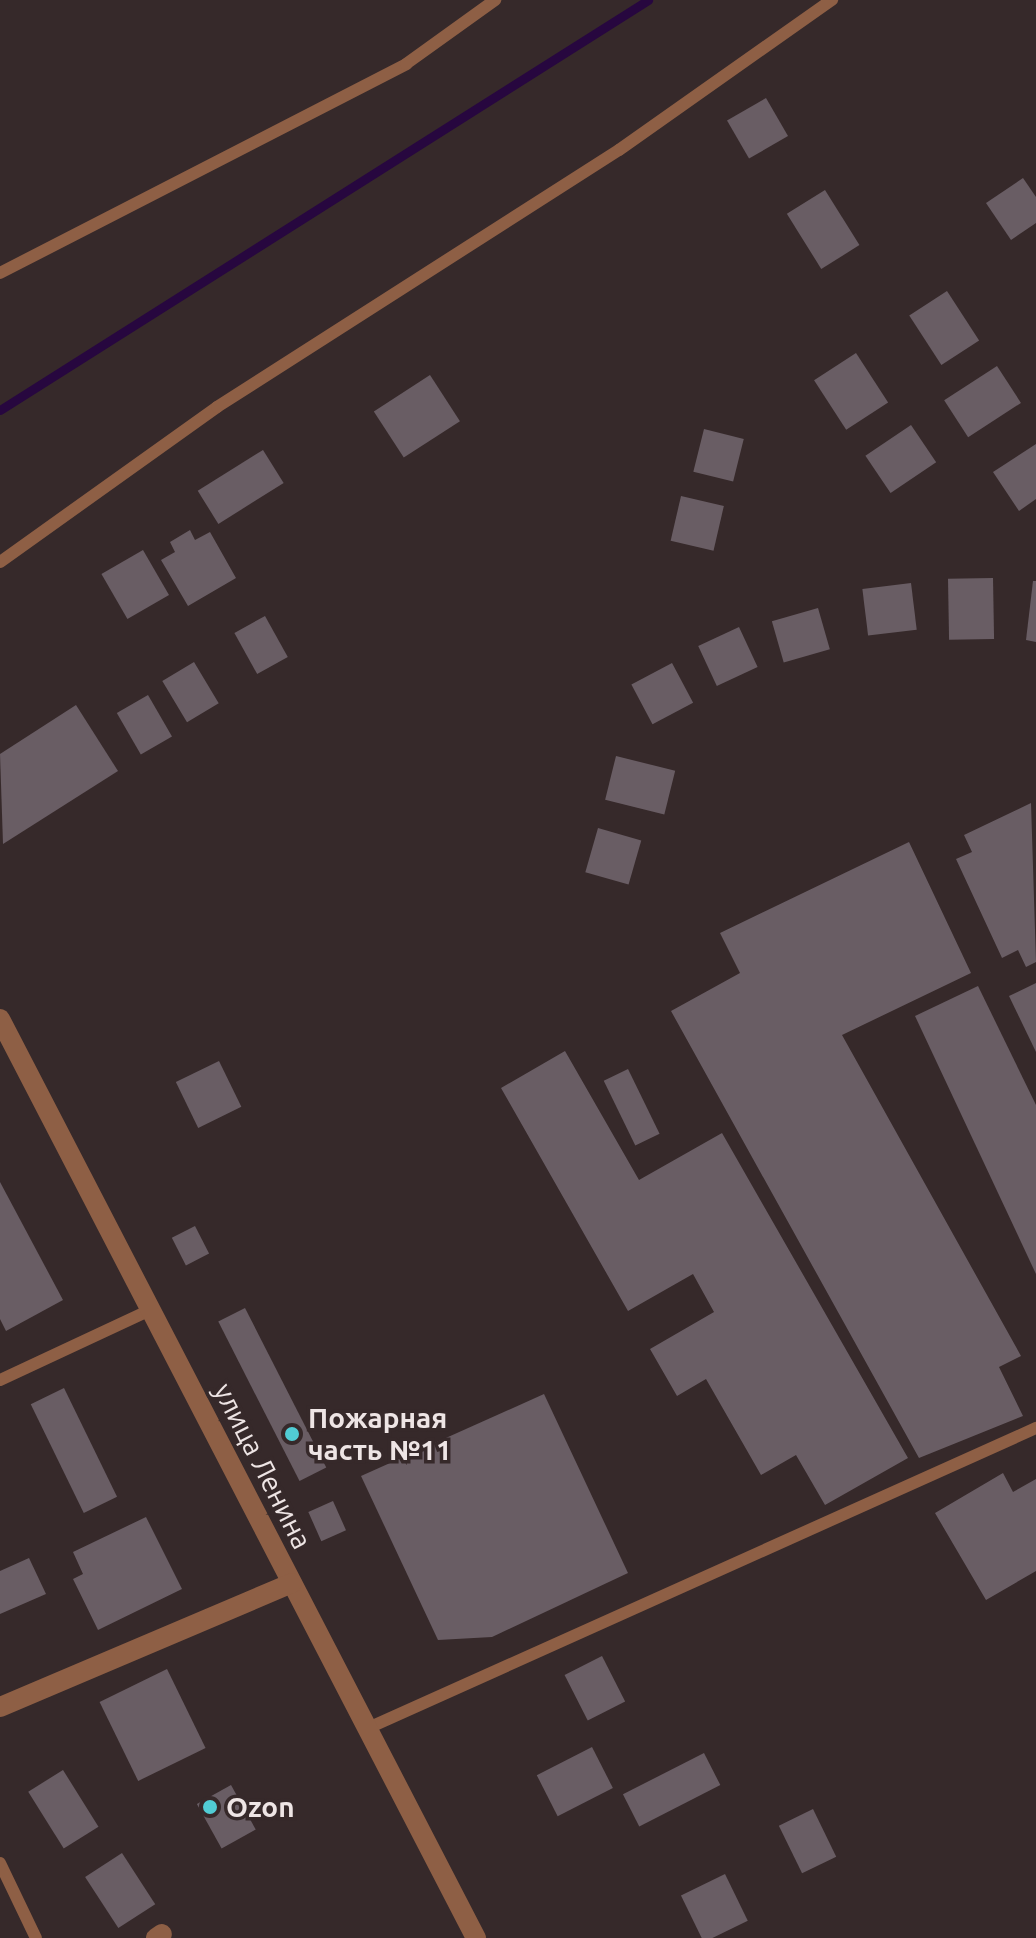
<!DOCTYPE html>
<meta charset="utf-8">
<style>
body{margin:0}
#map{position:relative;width:1036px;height:1938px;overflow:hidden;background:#36292a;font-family:Ubuntu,sans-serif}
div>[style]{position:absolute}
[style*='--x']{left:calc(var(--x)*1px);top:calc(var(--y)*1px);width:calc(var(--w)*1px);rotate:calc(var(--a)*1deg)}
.stream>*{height:9px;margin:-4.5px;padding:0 4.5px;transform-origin:4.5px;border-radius:4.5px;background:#27073f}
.building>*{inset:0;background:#695d64;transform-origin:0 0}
.service>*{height:12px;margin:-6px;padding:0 6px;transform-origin:6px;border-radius:6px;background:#8e5f45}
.minor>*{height:20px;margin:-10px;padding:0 10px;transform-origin:10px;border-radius:10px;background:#8e5f45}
.dots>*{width:22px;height:22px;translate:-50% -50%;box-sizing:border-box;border:4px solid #36292a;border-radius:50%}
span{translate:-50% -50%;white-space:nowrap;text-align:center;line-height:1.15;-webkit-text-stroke:7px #36292a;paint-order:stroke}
.poi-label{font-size:28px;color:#eee5e5;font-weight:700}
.left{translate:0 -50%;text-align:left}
.street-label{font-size:28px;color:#eee5e5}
</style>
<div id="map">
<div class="stream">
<div style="--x:0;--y:410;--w:767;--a:-32.32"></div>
</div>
<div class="building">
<div style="left:766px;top:98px;width:44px;height:45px;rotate:60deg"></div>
<div style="clip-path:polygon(1023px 178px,1036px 197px,1036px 223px,1011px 240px,986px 203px)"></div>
<div style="left:825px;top:190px;width:65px;height:45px;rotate:58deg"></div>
<div style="left:947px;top:291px;width:59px;height:45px;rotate:57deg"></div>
<div style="left:856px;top:353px;width:59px;height:50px;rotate:57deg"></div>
<div style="left:997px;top:366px;width:44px;height:63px;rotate:57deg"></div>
<div style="left:430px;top:375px;width:55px;height:67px;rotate:57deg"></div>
<div style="left:911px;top:425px;width:45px;height:55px;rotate:56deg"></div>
<div style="left:704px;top:429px;width:41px;height:44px;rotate:14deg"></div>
<div style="clip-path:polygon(1036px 444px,1036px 499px,1019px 511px,993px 472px)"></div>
<div style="left:263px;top:450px;width:39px;height:77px;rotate:58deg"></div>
<div style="left:681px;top:496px;width:44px;height:46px;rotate:13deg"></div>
<div style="clip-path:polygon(190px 530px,195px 540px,210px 532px,236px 578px,188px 606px,161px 560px,175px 552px,170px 542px)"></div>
<div style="left:143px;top:550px;width:52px;height:48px;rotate:60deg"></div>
<div style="left:993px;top:578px;width:61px;height:45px;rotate:89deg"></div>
<div style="clip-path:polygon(1033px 581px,1036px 581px,1036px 642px,1026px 640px)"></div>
<div style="left:911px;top:583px;width:47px;height:49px;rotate:83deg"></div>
<div style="left:818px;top:608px;width:43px;height:48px;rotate:74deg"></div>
<div style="left:265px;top:616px;width:47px;height:35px;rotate:61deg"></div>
<div style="left:739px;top:627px;width:44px;height:45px;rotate:65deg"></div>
<div style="left:194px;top:662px;width:48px;height:37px;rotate:59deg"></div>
<div style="left:672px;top:663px;width:45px;height:46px;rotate:62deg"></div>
<div style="left:148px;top:695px;width:48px;height:36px;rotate:60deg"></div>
<div style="clip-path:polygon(76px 705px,118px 771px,3px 844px,0 754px)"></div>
<div style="left:616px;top:756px;width:61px;height:45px;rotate:14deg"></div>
<div style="clip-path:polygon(1031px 803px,1036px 962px,1026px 967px,1018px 950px,1002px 958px,956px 859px,972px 852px,964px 835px)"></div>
<div style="left:598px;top:828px;width:45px;height:46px;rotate:16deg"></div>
<div style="clip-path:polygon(909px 842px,971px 973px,842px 1035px,1021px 1356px,999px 1367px,1023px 1416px,919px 1458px,671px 1011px,740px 973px,720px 933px)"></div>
<div style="clip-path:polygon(1036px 983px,1036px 1052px,1009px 996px)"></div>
<div style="clip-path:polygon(978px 986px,1036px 1105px,1036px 1274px,915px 1016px)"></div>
<div style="clip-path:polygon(565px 1051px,639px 1180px,722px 1133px,908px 1458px,825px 1505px,796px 1455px,761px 1475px,706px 1379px,677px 1396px,650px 1349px,714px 1312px,693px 1274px,628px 1311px,501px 1088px)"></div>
<div style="left:219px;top:1061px;width:51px;height:48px;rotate:64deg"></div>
<div style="left:628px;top:1069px;width:72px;height:27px;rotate:64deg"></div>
<div style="clip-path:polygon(0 1182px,63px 1300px,6px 1331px,0 1319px)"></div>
<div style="left:195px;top:1226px;width:31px;height:26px;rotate:63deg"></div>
<div style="left:245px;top:1308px;width:179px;height:30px;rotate:63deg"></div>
<div style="left:64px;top:1388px;width:121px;height:37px;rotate:64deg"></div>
<div style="clip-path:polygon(544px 1394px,628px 1573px,492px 1637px,438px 1640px,361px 1476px)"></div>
<div style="clip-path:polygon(1003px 1473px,1013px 1492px,1036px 1479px,1036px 1571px,986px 1600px,935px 1513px)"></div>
<div style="left:333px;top:1501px;width:32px;height:27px;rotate:66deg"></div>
<div style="clip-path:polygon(146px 1517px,182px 1589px,98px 1630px,73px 1579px,83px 1574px,73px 1552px)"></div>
<div style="clip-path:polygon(29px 1558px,46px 1594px,0 1614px,0 1571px)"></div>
<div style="left:602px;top:1656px;width:51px;height:42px;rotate:63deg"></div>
<div style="left:167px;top:1669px;width:88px;height:75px;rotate:64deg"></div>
<div style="left:592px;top:1747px;width:46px;height:62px;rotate:63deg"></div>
<div style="left:704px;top:1753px;width:36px;height:91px;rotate:63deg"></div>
<div style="left:63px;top:1770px;width:67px;height:41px;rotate:58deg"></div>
<div style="left:231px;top:1785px;width:51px;height:39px;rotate:61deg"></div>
<div style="left:813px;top:1809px;width:53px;height:38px;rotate:64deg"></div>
<div style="left:122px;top:1853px;width:61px;height:44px;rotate:57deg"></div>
<div style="left:725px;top:1874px;width:52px;height:49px;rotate:64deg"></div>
</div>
<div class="service">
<div style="--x:0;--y:273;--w:457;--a:-27.2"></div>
<div style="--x:406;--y:64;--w:110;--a:-35.7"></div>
<div style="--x:0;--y:562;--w:267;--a:-35.5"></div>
<div style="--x:217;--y:407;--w:477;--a:-32.6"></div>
<div style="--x:619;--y:150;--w:261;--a:-35.2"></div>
<div style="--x:0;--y:1380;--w:168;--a:-25"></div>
<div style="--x:366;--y:1729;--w:735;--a:-24.19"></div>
<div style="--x:0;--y:1863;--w:83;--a:64.4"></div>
</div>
<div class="minor">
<div style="--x:0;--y:1019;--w:1035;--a:62.62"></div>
<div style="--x:0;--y:1707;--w:317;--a:-23"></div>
<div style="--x:156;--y:1938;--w:7;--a:-34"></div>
</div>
<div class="dots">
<div style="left:292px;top:1434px;background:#51ccd4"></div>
<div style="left:210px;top:1807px;background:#51ccd4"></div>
</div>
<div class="poi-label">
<span class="left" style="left:308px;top:1434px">Пожарная<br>часть №11</span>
<span class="left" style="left:226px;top:1807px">Ozon</span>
</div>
<div class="street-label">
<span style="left:263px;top:1466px;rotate:63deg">улица Ленина</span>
</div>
</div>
